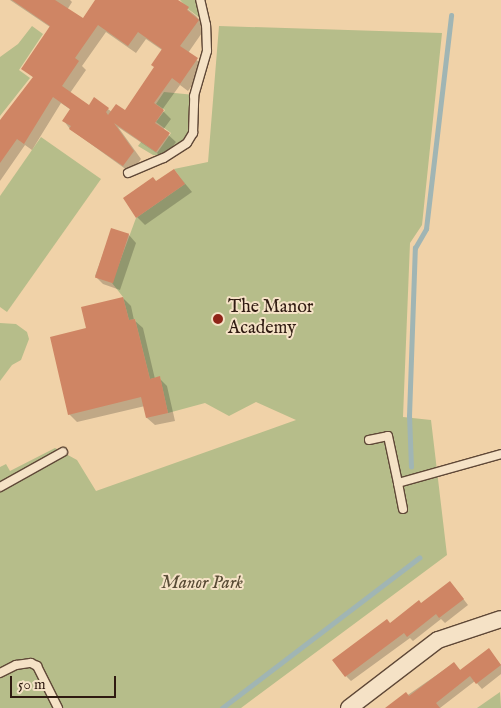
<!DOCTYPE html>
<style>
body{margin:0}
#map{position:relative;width:501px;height:708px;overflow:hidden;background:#f0d2a8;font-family:"IM FELL English",serif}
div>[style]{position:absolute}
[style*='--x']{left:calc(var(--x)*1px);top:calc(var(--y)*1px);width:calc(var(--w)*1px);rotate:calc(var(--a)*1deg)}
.green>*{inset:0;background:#b6bd8a}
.shadow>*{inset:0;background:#0003}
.stream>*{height:4.5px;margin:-2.25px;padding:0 2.25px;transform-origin:2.25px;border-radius:2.25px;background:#a0b5b4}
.building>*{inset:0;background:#cf8564;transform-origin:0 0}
.roads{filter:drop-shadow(1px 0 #5f4837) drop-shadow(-1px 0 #5f4837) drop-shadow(0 1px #5f4837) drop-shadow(0 -1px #5f4837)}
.lane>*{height:8px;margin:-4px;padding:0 4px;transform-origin:4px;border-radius:4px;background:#f5e2c6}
.street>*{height:16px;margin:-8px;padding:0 8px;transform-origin:8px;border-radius:8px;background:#f5e2c6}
.dots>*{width:14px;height:14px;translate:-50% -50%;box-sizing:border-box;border:2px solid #f5e2c6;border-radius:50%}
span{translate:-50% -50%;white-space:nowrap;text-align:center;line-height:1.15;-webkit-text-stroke:4px #f5e2c6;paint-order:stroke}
.poi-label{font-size:18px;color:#2f1a11}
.left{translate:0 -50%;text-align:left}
.park-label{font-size:18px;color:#584b35;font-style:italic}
.scale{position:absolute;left:10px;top:676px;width:106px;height:22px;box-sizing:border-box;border:2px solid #2f1a11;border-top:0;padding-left:6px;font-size:15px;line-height:18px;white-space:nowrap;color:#2f1a11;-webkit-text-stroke:4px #f5e2c6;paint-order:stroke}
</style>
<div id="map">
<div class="green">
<div style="clip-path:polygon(180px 0,196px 0,200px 18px,188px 9px)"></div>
<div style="clip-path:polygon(32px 26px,43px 34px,19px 70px,30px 78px,0 116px,0 57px,18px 44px)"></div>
<div style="clip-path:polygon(219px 26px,442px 33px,422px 225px,410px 243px,403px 417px,431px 420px,447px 555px,241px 708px,0 708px,0 467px,6px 464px,10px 471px,55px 448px,77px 460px,96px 491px,296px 420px,256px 402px,229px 416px,205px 403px,168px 413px,160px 377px,150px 379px,135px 319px,129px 320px,123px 297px,112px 283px,136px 218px,185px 184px,174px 169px,208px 162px)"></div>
<div style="clip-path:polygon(164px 92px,195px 95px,192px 129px,186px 139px,161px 155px,153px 155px,138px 146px,141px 142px,157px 153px,171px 133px,156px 122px,165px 110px,156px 104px)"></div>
<div style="clip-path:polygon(41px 137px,101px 179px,7px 312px,0 307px,0 196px)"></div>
<div style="clip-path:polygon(0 323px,16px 324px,27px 332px,29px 339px,21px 360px,12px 365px,0 381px)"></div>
<div style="clip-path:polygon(500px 692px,501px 708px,477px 708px)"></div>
</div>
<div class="shadow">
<div style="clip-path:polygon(evenodd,10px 0,70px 0,72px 2px,67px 10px,83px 20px,97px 0,176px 0,196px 16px,206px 27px,188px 53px,205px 67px,188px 91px,180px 85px,162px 110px,171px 119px,163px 130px,176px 142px,164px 158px,118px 127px,141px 159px,131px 173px,70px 129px,64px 121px,71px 110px,61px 103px,32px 150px,25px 145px,0 181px,0 123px,34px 78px,23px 69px,50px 27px,10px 0,106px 32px,136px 53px,146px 39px,162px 50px,155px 68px,125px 111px,112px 112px,94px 99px,90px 106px,70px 93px,86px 70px,82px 66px,106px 32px)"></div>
<div style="clip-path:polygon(174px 170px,192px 192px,145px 225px,137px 217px,157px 183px)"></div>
<div style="clip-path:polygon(112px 229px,129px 235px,136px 243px,120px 290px,103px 284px,95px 276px)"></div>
<div style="clip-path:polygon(123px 298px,131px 306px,134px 320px,143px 328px,155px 379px,159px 378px,167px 386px,175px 421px,155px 425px,147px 418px,145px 406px,77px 422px,69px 414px,87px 329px)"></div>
<div style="clip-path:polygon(455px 588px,468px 605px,445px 623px,441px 619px,413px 641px,410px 638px,351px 681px,346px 676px,391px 625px)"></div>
<div style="clip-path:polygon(493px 655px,501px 665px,501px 674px,482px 689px,475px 681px,440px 708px,389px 708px,454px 663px,461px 671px)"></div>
</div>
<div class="stream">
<div style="--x:411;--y:467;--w:51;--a:-92.2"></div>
<div style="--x:409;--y:416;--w:168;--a:-88"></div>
<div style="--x:415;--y:248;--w:22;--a:-60"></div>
<div style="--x:426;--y:229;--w:215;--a:-83.3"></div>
<div style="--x:222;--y:708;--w:248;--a:-37.3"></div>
</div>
<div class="building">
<div style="clip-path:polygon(evenodd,12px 0,55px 0,83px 18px,95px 0,178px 0,189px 7px,187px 10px,199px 20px,180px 46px,198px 58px,180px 84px,172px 78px,154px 103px,164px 110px,155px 123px,170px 133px,156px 152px,114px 123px,134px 151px,123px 166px,69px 129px,71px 126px,62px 121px,70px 109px,53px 97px,24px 144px,17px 139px,0 163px,0 120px,33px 77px,21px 69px,50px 26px,12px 0,98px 25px,128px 46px,138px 32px,162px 49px,151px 65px,154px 67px,125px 110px,116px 104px,108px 115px,106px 112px,109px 108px,94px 97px,89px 105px,62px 86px,79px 61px,75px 58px,98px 25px)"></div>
<div style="clip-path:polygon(174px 169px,185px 184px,136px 218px,123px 198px,153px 177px,156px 181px)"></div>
<div style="left:111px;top:228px;width:19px;height:52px;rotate:18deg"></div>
<div style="clip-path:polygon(123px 297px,129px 320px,135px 319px,150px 379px,160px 376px,168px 413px,146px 418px,141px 397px,68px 415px,50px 337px,86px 328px,81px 307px)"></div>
<div style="clip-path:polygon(450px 581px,464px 599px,439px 618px,436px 614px,407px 637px,404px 633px,345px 677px,332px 660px,387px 619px,390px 623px,419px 600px,421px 603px)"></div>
<div style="clip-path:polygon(489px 648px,501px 665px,476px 684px,470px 676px,436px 703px,440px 708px,385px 708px,406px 692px,409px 696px,454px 662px,460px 670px)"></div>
</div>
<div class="roads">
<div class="lane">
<div style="--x:128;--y:173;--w:39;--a:-23"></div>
<div style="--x:164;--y:158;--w:27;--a:-33"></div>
<div style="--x:187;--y:143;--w:12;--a:-59"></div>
<div style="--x:193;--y:133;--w:37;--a:-88"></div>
<div style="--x:194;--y:96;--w:47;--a:-73.9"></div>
<div style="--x:207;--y:51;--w:26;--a:-92"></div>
<div style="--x:206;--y:25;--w:26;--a:-103"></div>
<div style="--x:369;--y:440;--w:19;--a:-12"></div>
<div style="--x:388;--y:436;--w:48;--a:78"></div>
<div style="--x:0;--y:487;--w:72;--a:-29.1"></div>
<div style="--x:403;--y:509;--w:26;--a:-101"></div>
<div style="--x:398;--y:483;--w:107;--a:-15.7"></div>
<div style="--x:0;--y:673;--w:18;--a:-27"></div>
<div style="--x:16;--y:665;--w:15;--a:-8"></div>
<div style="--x:31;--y:663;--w:7;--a:27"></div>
<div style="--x:37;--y:666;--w:47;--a:63.4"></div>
</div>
<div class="street">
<div style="--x:349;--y:708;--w:112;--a:-37.4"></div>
<div style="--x:438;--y:640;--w:66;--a:-18.4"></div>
</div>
</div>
<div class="dots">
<div style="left:218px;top:319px;background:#8f2418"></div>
</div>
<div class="poi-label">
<span class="left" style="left:228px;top:319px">The Manor<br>Academy</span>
</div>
<div class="park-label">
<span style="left:202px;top:584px">Manor Park</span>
</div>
<div class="scale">50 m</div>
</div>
